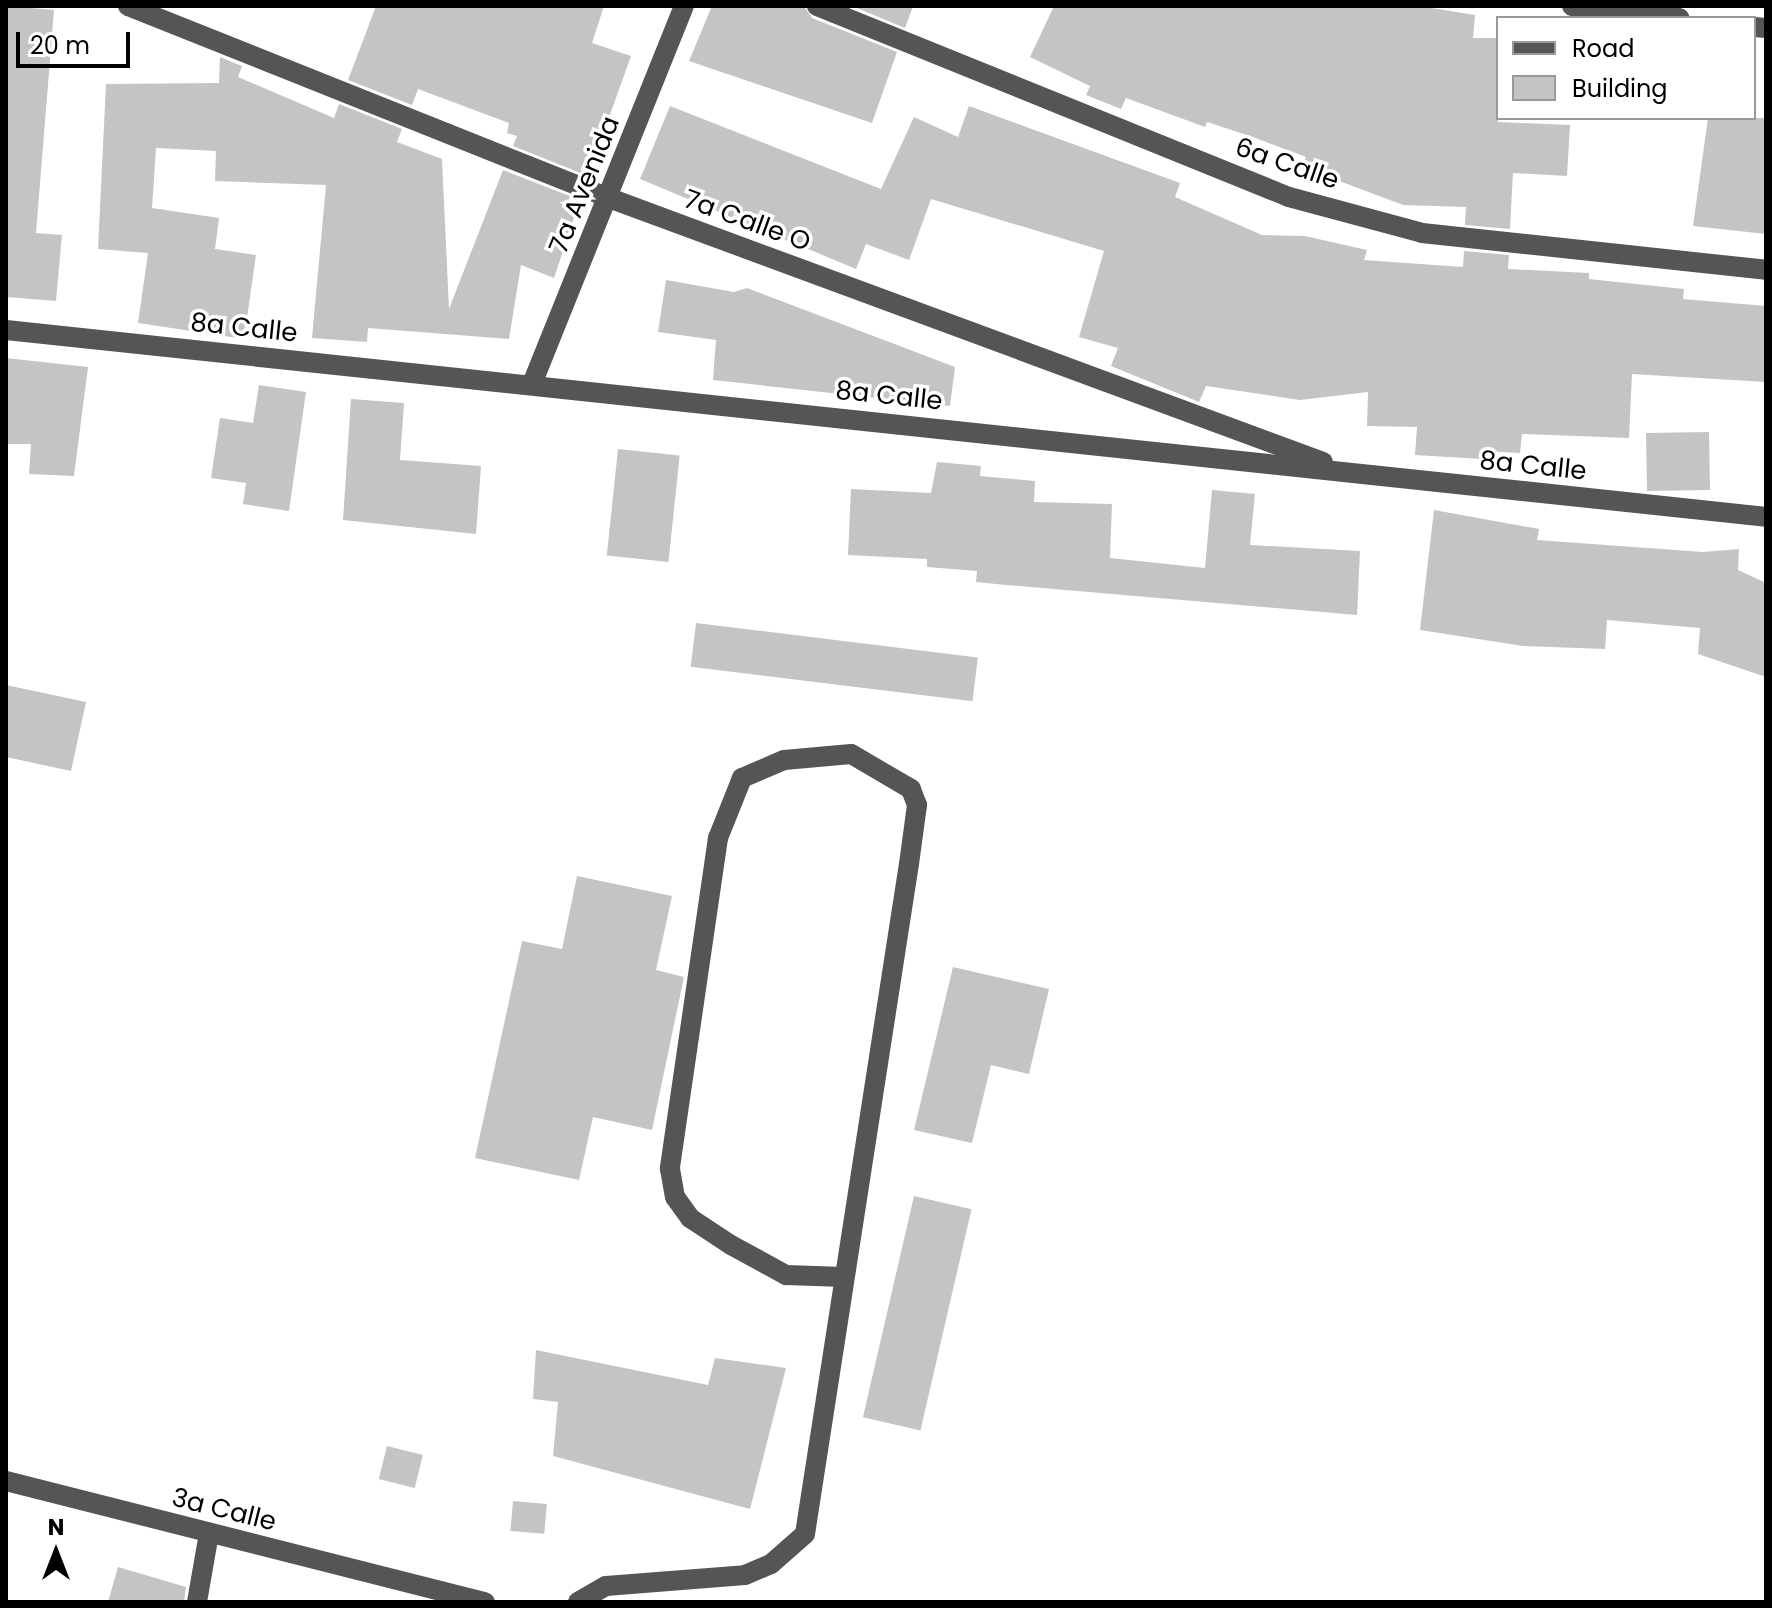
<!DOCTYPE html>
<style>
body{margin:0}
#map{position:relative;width:1772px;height:1608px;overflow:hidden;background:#fff;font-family:Poppins,sans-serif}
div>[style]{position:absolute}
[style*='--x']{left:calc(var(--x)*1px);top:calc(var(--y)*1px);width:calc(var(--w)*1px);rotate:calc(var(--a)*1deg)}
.building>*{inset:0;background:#c4c4c4;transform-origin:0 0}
.minor>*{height:20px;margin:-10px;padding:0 10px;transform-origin:10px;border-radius:10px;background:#555}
span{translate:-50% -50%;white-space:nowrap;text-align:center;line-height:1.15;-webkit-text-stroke:7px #fff;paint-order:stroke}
.street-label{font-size:26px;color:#000}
.frame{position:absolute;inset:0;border:8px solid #000;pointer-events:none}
.legend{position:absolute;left:1496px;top:16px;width:260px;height:104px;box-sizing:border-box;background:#fff;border:2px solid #999;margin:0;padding:10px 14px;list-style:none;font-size:24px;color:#000}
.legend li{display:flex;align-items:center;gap:16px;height:40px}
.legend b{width:40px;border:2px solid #999}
.north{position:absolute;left:16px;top:1512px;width:80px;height:80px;-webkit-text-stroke:6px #fff;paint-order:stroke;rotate:0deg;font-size:22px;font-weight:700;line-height:32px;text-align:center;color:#000}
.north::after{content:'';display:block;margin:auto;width:28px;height:36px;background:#000;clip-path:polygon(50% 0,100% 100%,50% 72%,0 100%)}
.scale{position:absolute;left:16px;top:32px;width:114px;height:36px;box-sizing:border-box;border:4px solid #000;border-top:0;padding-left:10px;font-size:24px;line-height:28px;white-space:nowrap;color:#000;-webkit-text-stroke:6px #fff;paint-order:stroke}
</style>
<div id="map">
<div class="building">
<div style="clip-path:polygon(6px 6px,54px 10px,36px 233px,62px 235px,56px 301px,6px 297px)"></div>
<div style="clip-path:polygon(376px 6px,604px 6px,592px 43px,631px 56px,588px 176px,513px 146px,517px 136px,507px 133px,509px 123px,418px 89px,412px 105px,348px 80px)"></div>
<div style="clip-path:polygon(712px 6px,804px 6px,812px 18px,897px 52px,872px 123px,689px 61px)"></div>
<div style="clip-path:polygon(852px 6px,913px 6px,905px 28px)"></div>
<div style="clip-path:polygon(1054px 6px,1419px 6px,1475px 15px,1473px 38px,1498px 38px,1498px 122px,1570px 125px,1567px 176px,1513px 173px,1510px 229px,1465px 225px,1466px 207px,1403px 205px,1302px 167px,1306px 157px,1253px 137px,1207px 122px,1205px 127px,1126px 98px,1121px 109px,1086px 95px,1090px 86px,1030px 57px)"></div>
<div style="clip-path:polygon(220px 57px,242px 66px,238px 77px,334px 118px,339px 104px,402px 129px,397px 142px,442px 159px,449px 309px,503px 170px,580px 200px,554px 278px,521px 265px,509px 339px,368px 328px,367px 342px,312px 338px,326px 185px,215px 181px,216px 151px,156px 148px,152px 208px,219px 218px,215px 249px,256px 255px,244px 339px,138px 323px,148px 253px,98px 249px,106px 84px,219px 83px)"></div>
<div style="clip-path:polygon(670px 106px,881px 189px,914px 117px,958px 137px,969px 106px,1180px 183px,1175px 197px,1262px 235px,1305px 236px,1367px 250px,1364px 260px,1463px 267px,1464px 251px,1509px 255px,1508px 269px,1589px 273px,1589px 279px,1684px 289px,1683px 299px,1766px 306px,1766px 382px,1632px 374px,1629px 438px,1522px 434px,1520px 453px,1483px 451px,1482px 459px,1415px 455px,1417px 427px,1367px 426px,1368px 392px,1300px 400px,1206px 386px,1199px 402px,1111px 366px,1118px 348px,1079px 337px,1104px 251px,931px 199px,909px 260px,866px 244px,856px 269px,640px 179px)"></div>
<div style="clip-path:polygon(1708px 118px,1766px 118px,1766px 234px,1693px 226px)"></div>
<div style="clip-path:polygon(666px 280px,734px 292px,747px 288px,955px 367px,950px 406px,713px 380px,716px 340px,658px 332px)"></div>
<div style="clip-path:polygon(6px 358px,88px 367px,74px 476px,29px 474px,31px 444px,6px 444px)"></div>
<div style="clip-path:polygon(259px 385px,306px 392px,289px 511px,243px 504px,246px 483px,211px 478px,220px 418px,253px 423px)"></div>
<div style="clip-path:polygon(351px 399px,404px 403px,400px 460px,481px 466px,476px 534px,343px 520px)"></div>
<div style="left:1709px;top:432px;width:58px;height:63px;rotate:89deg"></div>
<div style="left:618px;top:449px;width:62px;height:107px;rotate:6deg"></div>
<div style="clip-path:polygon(937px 462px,981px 466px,980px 476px,1035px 481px,1034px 502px,1112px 504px,1110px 558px,1205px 568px,1212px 490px,1255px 494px,1250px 545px,1360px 551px,1357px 615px,996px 584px,976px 582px,977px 571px,927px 567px,927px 559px,848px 555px,851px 489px,931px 493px)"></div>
<div style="clip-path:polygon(1434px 510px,1539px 529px,1537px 540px,1703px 552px,1739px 549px,1738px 570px,1766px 583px,1766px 677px,1698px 654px,1700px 628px,1607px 620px,1605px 649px,1523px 646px,1420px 630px)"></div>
<div style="left:696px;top:623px;width:284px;height:44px;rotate:7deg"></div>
<div style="clip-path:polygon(6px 685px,86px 702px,71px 771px,6px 757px)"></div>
<div style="clip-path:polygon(577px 876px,672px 896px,656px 970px,684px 977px,652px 1130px,593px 1117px,579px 1180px,475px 1158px,522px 941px,562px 949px)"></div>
<div style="clip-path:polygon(953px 967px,1049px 989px,1029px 1074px,991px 1065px,972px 1143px,914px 1130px)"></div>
<div style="left:914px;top:1196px;width:59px;height:227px;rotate:13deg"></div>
<div style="clip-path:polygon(536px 1350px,708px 1385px,715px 1358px,786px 1368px,750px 1509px,553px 1456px,558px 1402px,533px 1399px)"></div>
<div style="left:387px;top:1446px;width:37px;height:34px;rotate:14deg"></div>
<div style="left:513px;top:1501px;width:34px;height:30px;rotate:5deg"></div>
<div style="clip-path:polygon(118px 1567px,186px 1587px,184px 1602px,108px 1602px)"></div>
</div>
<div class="minor">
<div style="--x:128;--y:6;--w:518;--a:21.76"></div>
<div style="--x:609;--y:198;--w:761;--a:20.29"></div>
<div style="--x:817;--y:6;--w:509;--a:22.03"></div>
<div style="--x:1289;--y:197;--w:138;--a:15.1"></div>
<div style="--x:1422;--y:233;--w:346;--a:6.1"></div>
<div style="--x:1572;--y:6;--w:108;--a:6.4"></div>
<div style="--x:1754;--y:27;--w:12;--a:5"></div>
<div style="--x:6;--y:330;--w:1770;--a:6.06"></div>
<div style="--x:532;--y:384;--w:407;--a:-68.1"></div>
<div style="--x:6;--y:1481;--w:494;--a:14.2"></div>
<div style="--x:197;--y:1602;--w:70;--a:-80.1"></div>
<div style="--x:578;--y:1602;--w:32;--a:-30"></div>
<div style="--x:606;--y:1586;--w:139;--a:-4.5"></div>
<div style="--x:745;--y:1575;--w:28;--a:-23"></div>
<div style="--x:771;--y:1564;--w:45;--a:-41.4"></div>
<div style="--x:805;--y:1534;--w:678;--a:-81.18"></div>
<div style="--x:909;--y:864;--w:60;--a:-82.3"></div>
<div style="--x:917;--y:805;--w:17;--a:-111"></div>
<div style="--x:911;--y:789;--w:69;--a:-149.7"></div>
<div style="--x:851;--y:754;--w:67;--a:174.9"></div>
<div style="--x:784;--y:760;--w:46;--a:156.8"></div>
<div style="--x:742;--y:778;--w:65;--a:111.8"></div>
<div style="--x:718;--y:838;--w:334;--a:98.3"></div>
<div style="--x:670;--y:1169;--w:28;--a:80"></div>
<div style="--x:675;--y:1197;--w:26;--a:54"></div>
<div style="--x:690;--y:1218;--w:49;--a:33.4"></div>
<div style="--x:731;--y:1245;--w:63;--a:28.6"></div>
<div style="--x:786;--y:1275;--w:58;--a:2"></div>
</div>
<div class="street-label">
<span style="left:1287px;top:164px;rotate:19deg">6a Calle</span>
<span style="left:585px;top:185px;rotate:-68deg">7a Avenida</span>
<span style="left:747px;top:221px;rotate:20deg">7a Calle O</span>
<span style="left:244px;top:328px;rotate:6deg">8a Calle</span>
<span style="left:889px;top:396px;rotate:6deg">8a Calle</span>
<span style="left:1533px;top:466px;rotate:6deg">8a Calle</span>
<span style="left:224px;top:1510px;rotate:14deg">3a Calle</span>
</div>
<div class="frame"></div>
<ul class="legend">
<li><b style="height:10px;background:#555"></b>Road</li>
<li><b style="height:22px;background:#c4c4c4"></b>Building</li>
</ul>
<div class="north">N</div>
<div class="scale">20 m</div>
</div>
